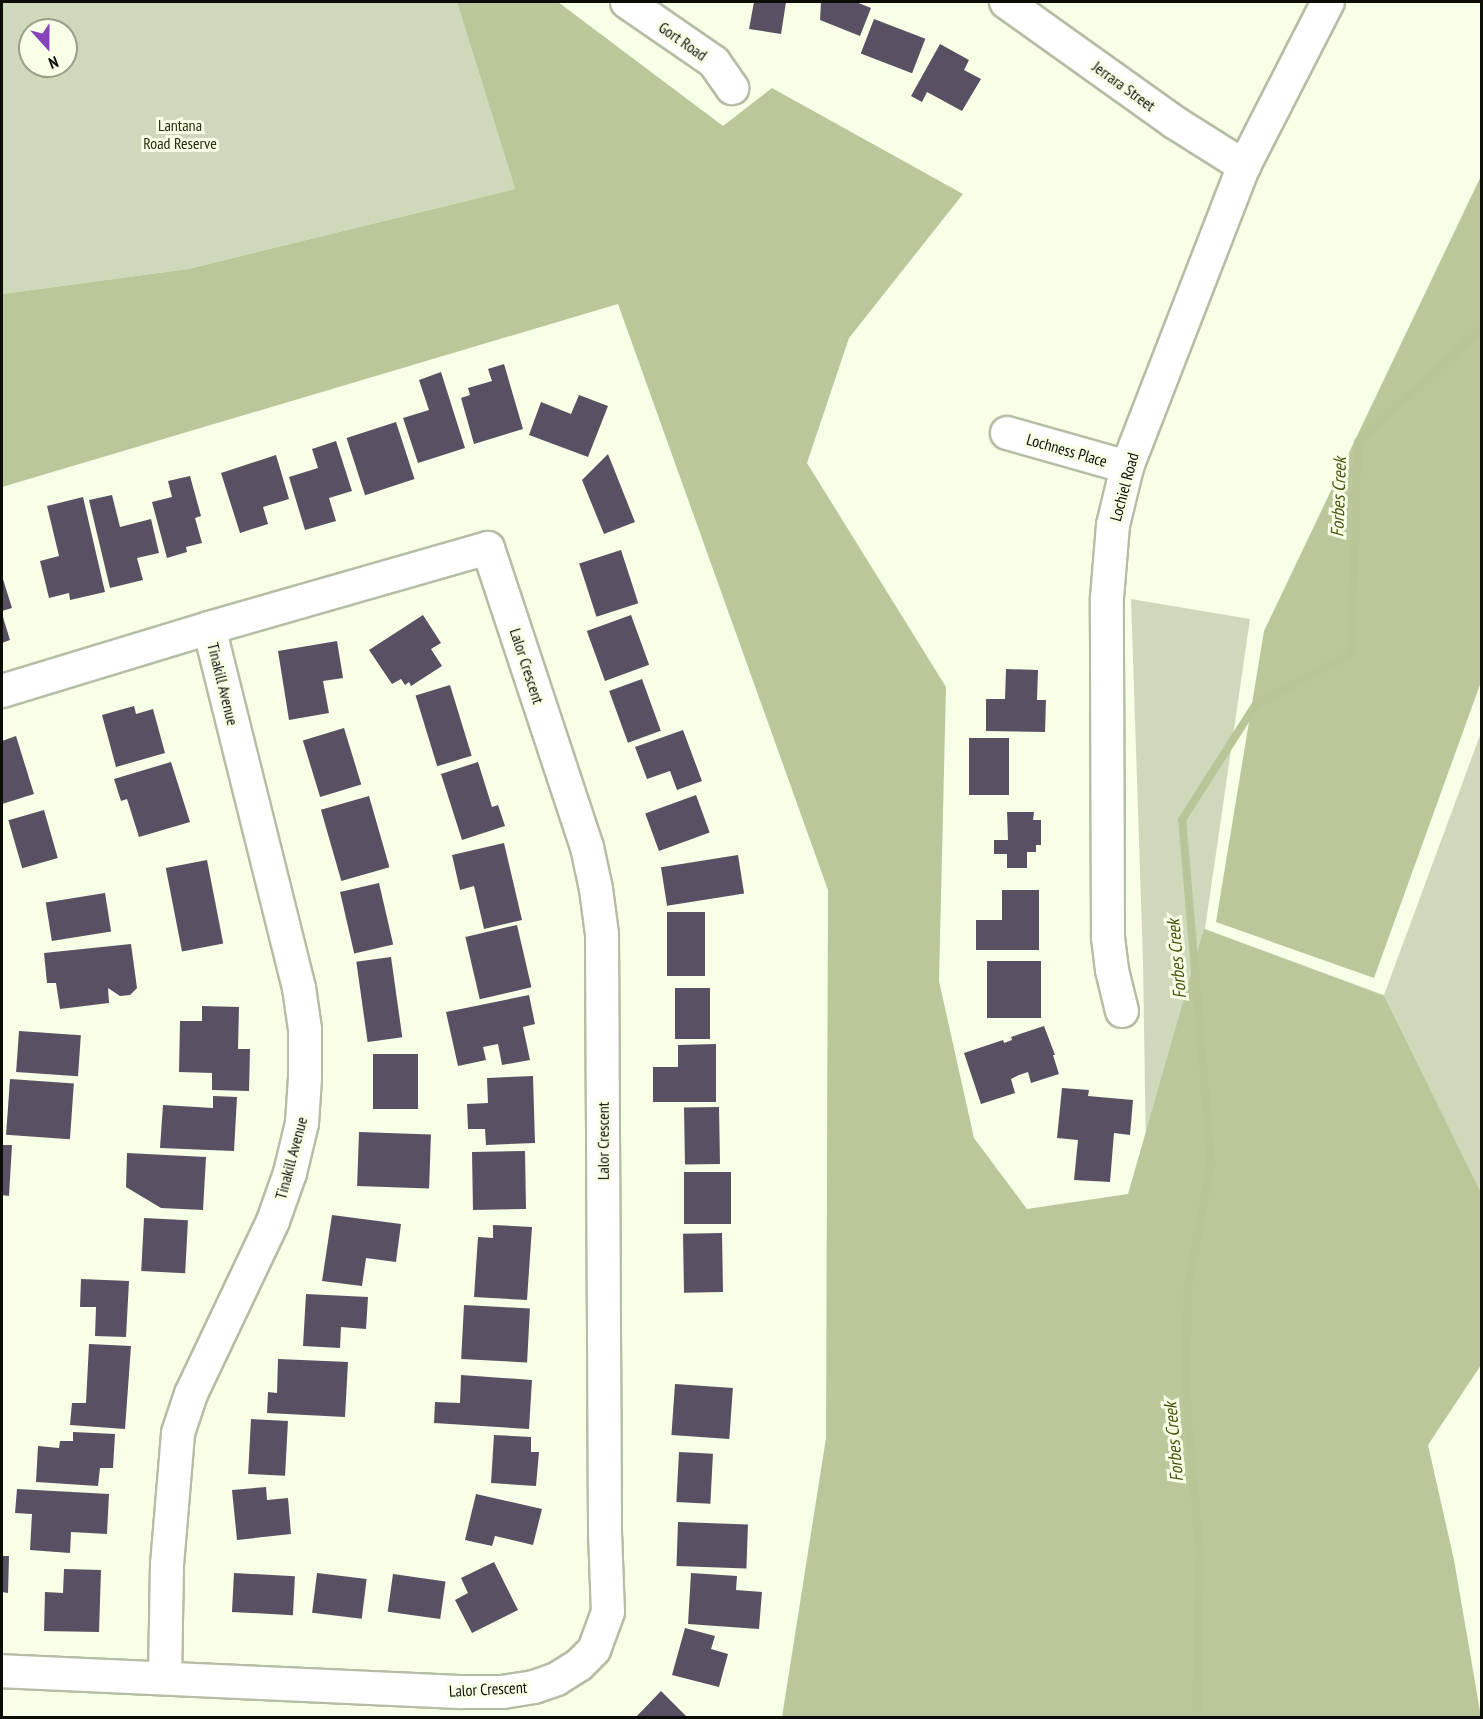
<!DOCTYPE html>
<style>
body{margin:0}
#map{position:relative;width:1483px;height:1719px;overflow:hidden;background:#f7ffe6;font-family:"PT Sans Narrow",sans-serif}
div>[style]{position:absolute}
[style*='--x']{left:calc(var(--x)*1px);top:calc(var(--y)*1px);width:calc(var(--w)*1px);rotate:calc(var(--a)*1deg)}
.green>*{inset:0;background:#cfd8bb}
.forest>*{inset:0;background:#b9c79a}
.stream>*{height:8px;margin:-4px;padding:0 4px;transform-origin:4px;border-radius:4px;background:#b8c598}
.building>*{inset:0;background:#595063;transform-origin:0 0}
.roads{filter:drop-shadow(2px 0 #b5bda5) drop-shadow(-2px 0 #b5bda5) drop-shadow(0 2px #b5bda5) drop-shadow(0 -2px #b5bda5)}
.minor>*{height:32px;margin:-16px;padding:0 16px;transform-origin:16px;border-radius:16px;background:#fff}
span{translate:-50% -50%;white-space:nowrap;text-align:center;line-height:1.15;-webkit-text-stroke:6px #f7ffe6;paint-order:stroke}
.street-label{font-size:16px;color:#0b0d06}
.park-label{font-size:16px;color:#252d0a}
.water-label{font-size:18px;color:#44530d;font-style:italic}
.frame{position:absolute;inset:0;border:3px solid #0b0d06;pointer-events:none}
.north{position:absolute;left:18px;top:18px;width:60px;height:60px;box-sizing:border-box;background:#f7ffe6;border:2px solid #999e8c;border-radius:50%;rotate:159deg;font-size:16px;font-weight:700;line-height:24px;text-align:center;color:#0b0d06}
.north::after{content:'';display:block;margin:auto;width:21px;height:27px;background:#8544b9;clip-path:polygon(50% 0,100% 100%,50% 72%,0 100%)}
</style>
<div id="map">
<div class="green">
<div style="clip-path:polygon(evenodd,2px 2px,457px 2px,515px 189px,188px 269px,2px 294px,2px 2px,30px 30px,66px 30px,66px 66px,30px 66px,30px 30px)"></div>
<div style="clip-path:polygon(1131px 599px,1250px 619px,1205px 929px,1384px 995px,1482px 730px,1481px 1307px,1150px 1408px,1143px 961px)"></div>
</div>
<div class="forest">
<div style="clip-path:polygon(457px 2px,558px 2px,723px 126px,772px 88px,963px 194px,849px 338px,807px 463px,946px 687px,939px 981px,974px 1138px,1027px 1209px,1128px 1194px,1204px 929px,1384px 996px,1481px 1193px,1481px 1365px,1428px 1445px,1454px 1560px,1481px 1717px,782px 1717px,826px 1438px,828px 890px,618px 304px,2px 487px,2px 294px,188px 269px,515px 189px)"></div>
<div style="clip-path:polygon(1481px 176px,1481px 682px,1374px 978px,1216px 922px,1264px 631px)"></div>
</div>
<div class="stream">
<div style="--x:1197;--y:1718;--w:172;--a:-89.3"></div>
<div style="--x:1199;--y:1546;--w:152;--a:-94.9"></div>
<div style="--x:1186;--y:1395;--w:102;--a:-89.4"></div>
<div style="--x:1187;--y:1293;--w:133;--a:-79.6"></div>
<div style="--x:1211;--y:1162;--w:343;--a:-94.8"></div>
<div style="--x:1182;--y:820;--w:138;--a:-57.5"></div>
<div style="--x:1256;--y:704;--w:107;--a:-27.8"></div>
<div style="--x:1351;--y:654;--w:212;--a:-88.1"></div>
<div style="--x:1358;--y:442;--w:168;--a:-42.6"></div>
</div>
<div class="building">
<div style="clip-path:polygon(754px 2px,786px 2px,781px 34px,749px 29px)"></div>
<div style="clip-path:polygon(821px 2px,856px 2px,871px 8px,860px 36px,820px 20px)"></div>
<div style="left:874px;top:19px;width:55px;height:37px;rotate:21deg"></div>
<div style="clip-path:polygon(940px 44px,969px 60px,964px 70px,981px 79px,962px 111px,927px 92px,922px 102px,911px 96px)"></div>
<div style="clip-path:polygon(504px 364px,523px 429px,474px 444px,461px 398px,470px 395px,468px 388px,492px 381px,488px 369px)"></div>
<div style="clip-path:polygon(441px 372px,465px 448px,418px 463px,403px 418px,429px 410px,419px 380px)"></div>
<div style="clip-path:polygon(579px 395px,608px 406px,588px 457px,529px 435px,541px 402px,571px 414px)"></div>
<div style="left:396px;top:422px;width:60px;height:52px;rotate:72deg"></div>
<div style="clip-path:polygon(336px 441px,352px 491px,329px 498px,336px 521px,305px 530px,289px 477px,318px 468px,312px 449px)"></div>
<div style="clip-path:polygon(608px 454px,635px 522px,604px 534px,582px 480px)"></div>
<div style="clip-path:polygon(276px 455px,289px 499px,263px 507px,268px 524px,240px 533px,221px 473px)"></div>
<div style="clip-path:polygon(190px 476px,201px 516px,195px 518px,202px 543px,186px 547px,187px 552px,167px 558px,152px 502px,172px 497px,168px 481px)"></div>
<div style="clip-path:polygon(112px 495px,120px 527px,151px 519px,159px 553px,137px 558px,143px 580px,110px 588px,89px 500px)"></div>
<div style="clip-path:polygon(83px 497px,105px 592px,70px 600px,69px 593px,49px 598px,40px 561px,59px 556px,47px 506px)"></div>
<div style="left:621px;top:550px;width:56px;height:44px;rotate:72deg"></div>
<div style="clip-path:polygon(2px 576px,12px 608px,2px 611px)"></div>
<div style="clip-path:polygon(2px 614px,10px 640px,2px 643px)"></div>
<div style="clip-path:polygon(423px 615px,441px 643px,431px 649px,442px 666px,411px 686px,409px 682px,405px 685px,401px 679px,392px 684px,369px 650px)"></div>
<div style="left:631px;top:615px;width:53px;height:47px;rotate:70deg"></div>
<div style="clip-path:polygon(337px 641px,343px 678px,323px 681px,329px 713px,289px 720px,278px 651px)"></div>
<div style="clip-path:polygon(1006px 669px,1038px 670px,1037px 700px,1046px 700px,1045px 732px,986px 731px,986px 699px,1005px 699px)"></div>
<div style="left:642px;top:679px;width:55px;height:35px;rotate:70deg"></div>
<div style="left:450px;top:685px;width:74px;height:36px;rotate:73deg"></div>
<div style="clip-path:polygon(134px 706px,136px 714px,153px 709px,165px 753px,116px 767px,102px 715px)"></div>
<div style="left:344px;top:728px;width:59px;height:43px;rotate:73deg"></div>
<div style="clip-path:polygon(683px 730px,702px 781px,677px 790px,670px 771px,647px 779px,635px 747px)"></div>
<div style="clip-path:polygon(16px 736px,34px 794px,2px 804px,2px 741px)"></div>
<div style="left:969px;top:738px;width:40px;height:57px"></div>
<div style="clip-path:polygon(171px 762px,190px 822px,139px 837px,127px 799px,121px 801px,114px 779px)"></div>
<div style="clip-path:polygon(478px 762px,492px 807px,498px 805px,505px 826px,462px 840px,441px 774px)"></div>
<div style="left:696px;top:795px;width:40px;height:54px;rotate:70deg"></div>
<div style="left:369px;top:796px;width:74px;height:50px;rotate:74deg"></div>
<div style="left:44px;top:810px;width:50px;height:37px;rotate:74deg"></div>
<div style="clip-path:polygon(1007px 812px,1034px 812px,1033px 820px,1041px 820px,1041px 845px,1036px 845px,1036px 852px,1027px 852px,1027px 868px,1007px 868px,1007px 854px,994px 854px,994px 840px,1008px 840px)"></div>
<div style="clip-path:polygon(504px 843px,522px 920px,484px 929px,474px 886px,460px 890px,452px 855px)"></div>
<div style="left:738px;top:855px;width:39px;height:78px;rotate:81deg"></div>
<div style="left:207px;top:860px;width:85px;height:42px;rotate:79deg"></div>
<div style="left:379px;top:883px;width:63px;height:40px;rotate:77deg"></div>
<div style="clip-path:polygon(1002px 890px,1039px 890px,1039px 950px,976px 950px,976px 920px,1002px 920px)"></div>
<div style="left:105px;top:893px;width:39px;height:60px;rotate:81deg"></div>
<div style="left:667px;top:912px;width:38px;height:64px"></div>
<div style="left:517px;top:925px;width:64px;height:53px;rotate:77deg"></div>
<div style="clip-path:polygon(131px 944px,137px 988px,130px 995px,120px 996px,108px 988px,109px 1003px,60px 1009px,56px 983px,47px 983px,44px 953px)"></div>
<div style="left:391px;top:957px;width:81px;height:35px;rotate:82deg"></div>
<div style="left:987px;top:961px;width:54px;height:57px"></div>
<div style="left:675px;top:988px;width:35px;height:51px"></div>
<div style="clip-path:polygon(529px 995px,535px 1024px,523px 1027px,530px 1060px,502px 1065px,498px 1044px,483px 1047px,486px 1060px,458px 1066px,446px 1012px)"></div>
<div style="clip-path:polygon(202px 1006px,239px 1007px,238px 1049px,250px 1049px,249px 1091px,212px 1090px,212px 1073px,179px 1072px,180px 1021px,202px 1021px)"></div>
<div style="clip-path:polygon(1044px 1026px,1055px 1055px,1053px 1055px,1059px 1074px,1031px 1083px,1028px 1072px,1019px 1075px,1011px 1079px,1015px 1093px,981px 1104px,964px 1053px,1003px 1040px,1004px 1043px,1012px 1040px,1011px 1037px)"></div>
<div style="left:19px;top:1031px;width:62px;height:41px;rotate:4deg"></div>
<div style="clip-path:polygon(716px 1044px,716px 1102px,653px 1102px,653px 1067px,678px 1067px,678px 1045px)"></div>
<div style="left:373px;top:1054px;width:45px;height:55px"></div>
<div style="clip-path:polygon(533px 1076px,535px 1143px,486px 1145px,485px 1129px,468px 1129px,467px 1104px,488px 1103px,487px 1078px)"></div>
<div style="left:10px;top:1079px;width:64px;height:56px;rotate:4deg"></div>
<div style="clip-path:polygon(1062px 1088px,1089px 1090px,1088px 1096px,1133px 1100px,1130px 1135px,1114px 1133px,1110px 1182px,1074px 1180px,1078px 1140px,1057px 1138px)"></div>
<div style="clip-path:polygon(213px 1096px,237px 1097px,234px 1151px,160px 1148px,163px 1105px,213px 1108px)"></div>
<div style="left:719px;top:1107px;width:57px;height:35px;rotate:89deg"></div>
<div style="left:359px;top:1132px;width:72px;height:54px;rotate:2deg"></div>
<div style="clip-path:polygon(2px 1145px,12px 1145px,9px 1196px,2px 1195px)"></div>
<div style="left:525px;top:1151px;width:58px;height:53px;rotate:89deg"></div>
<div style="clip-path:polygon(127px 1153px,206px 1157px,203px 1210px,161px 1208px,126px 1187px)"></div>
<div style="left:684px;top:1172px;width:47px;height:52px"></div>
<div style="clip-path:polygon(332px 1215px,401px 1224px,396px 1262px,366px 1258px,362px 1286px,322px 1281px)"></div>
<div style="left:144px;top:1218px;width:44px;height:53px;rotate:3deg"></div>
<div style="clip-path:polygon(493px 1225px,532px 1227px,527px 1300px,474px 1297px,478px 1237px,493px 1238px)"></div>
<div style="left:722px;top:1233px;width:59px;height:39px;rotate:89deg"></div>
<div style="clip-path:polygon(81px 1279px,129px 1281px,126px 1337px,95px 1336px,96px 1307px,80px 1307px)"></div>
<div style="clip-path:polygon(306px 1294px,368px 1297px,366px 1329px,341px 1327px,340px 1348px,303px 1346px)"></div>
<div style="left:464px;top:1305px;width:66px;height:54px;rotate:3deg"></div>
<div style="clip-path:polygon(89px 1344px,131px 1346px,125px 1429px,70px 1425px,72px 1403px,86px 1403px)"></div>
<div style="clip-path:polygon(278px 1359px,348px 1362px,345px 1417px,267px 1413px,268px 1392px,277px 1393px)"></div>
<div style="clip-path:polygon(461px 1375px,532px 1380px,529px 1429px,434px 1423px,435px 1402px,460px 1403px)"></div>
<div style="left:675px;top:1384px;width:58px;height:51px;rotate:4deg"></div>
<div style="left:251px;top:1419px;width:37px;height:55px;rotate:3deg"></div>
<div style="clip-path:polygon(73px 1432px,115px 1434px,113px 1468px,100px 1468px,98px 1486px,36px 1482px,38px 1446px,59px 1448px,60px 1441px,73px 1441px)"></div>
<div style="clip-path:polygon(494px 1435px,531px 1437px,531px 1452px,539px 1452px,536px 1486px,491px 1483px)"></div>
<div style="left:679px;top:1452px;width:34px;height:50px;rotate:3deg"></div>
<div style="clip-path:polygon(266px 1487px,267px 1500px,288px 1498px,291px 1534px,237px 1540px,232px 1490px)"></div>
<div style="clip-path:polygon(17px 1489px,109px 1494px,107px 1534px,71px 1532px,70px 1553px,30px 1550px,32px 1514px,15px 1513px)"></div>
<div style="clip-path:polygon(476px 1494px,542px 1509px,533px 1545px,495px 1536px,492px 1546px,465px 1540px)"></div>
<div style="left:678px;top:1522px;width:70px;height:44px;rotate:2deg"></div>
<div style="clip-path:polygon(2px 1556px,9px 1556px,8px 1593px,2px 1592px)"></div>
<div style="clip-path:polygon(494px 1562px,518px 1610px,472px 1633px,455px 1600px,468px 1593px,461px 1578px)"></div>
<div style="clip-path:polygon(64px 1569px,101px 1570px,99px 1632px,44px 1631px,45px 1592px,63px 1593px)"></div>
<div style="left:234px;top:1573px;width:61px;height:39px;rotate:3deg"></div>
<div style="left:317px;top:1573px;width:50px;height:40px;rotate:7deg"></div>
<div style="clip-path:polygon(691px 1573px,737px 1576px,736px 1590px,762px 1592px,759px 1629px,688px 1624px)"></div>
<div style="left:393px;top:1574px;width:53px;height:38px;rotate:8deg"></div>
<div style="clip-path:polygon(685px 1628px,715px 1636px,711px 1649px,728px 1654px,719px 1687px,672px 1675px)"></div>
<div style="clip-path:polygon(661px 1691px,688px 1718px,635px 1718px)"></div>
</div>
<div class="roads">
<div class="minor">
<div style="--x:627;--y:2;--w:106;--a:34.6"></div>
<div style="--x:714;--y:62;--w:32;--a:55"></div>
<div style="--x:1006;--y:2;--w:206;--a:35.5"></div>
<div style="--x:1174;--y:122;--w:83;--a:32.2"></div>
<div style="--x:1007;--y:433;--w:125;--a:15.8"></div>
<div style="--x:2;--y:691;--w:216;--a:-16.9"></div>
<div style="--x:209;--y:628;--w:290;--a:-16"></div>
<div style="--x:488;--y:548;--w:315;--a:71.7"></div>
<div style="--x:587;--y:847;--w:43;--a:77.9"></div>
<div style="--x:596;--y:889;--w:45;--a:82.4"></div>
<div style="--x:602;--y:934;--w:598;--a:89.71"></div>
<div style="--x:605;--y:1532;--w:80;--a:87.9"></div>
<div style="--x:608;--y:1612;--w:40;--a:110.2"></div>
<div style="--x:594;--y:1650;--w:21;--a:135"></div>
<div style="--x:579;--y:1665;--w:26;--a:148"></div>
<div style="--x:557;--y:1679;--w:24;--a:161"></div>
<div style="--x:534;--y:1687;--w:31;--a:171"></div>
<div style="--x:503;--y:1692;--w:44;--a:180"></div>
<div style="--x:459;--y:1692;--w:457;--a:-177.4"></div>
<div style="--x:1122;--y:1011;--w:42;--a:-103.7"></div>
<div style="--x:1112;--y:970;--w:34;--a:-97"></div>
<div style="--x:1108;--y:936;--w:338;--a:-90.2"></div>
<div style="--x:1107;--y:598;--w:73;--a:-85.3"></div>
<div style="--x:1113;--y:525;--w:60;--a:-76.4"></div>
<div style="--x:1127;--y:467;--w:323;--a:-68.8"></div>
<div style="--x:1244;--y:166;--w:184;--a:-62.9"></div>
<div style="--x:165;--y:1678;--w:113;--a:-89"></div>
<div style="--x:167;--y:1565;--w:132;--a:-85.2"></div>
<div style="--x:178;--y:1433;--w:41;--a:-71.6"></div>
<div style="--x:191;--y:1394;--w:191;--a:-64.6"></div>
<div style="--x:273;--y:1221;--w:51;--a:-70.5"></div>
<div style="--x:290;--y:1173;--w:51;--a:-76.5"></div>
<div style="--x:302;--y:1123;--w:45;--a:-86.2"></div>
<div style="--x:305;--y:1078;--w:49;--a:-90"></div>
<div style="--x:305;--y:1029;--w:41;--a:-98.3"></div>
<div style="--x:299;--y:988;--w:371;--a:-104"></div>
</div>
</div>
<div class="street-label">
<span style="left:683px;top:41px;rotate:35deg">Gort Road</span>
<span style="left:1124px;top:86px;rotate:36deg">Jerrara Street</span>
<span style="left:1067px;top:450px;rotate:16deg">Lochness Place</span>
<span style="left:1124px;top:487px;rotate:-75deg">Lochiel Road</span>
<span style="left:527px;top:666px;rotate:72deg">Lalor Crescent</span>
<span style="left:223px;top:684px;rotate:76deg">Tinakill Avenue</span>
<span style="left:603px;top:1141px;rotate:-90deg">Lalor Crescent</span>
<span style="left:291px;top:1158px;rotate:-75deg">Tinakill Avenue</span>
<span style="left:488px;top:1689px;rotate:-3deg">Lalor Crescent</span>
</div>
<div class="park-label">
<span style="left:180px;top:134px">Lantana<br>Road Reserve</span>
</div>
<div class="water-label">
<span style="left:1339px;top:497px;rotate:-88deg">Forbes Creek</span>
<span style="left:1177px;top:959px;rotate:-95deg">Forbes Creek</span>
<span style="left:1174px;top:1442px;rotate:-95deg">Forbes Creek</span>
</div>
<div class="frame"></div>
<div class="north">N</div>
</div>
